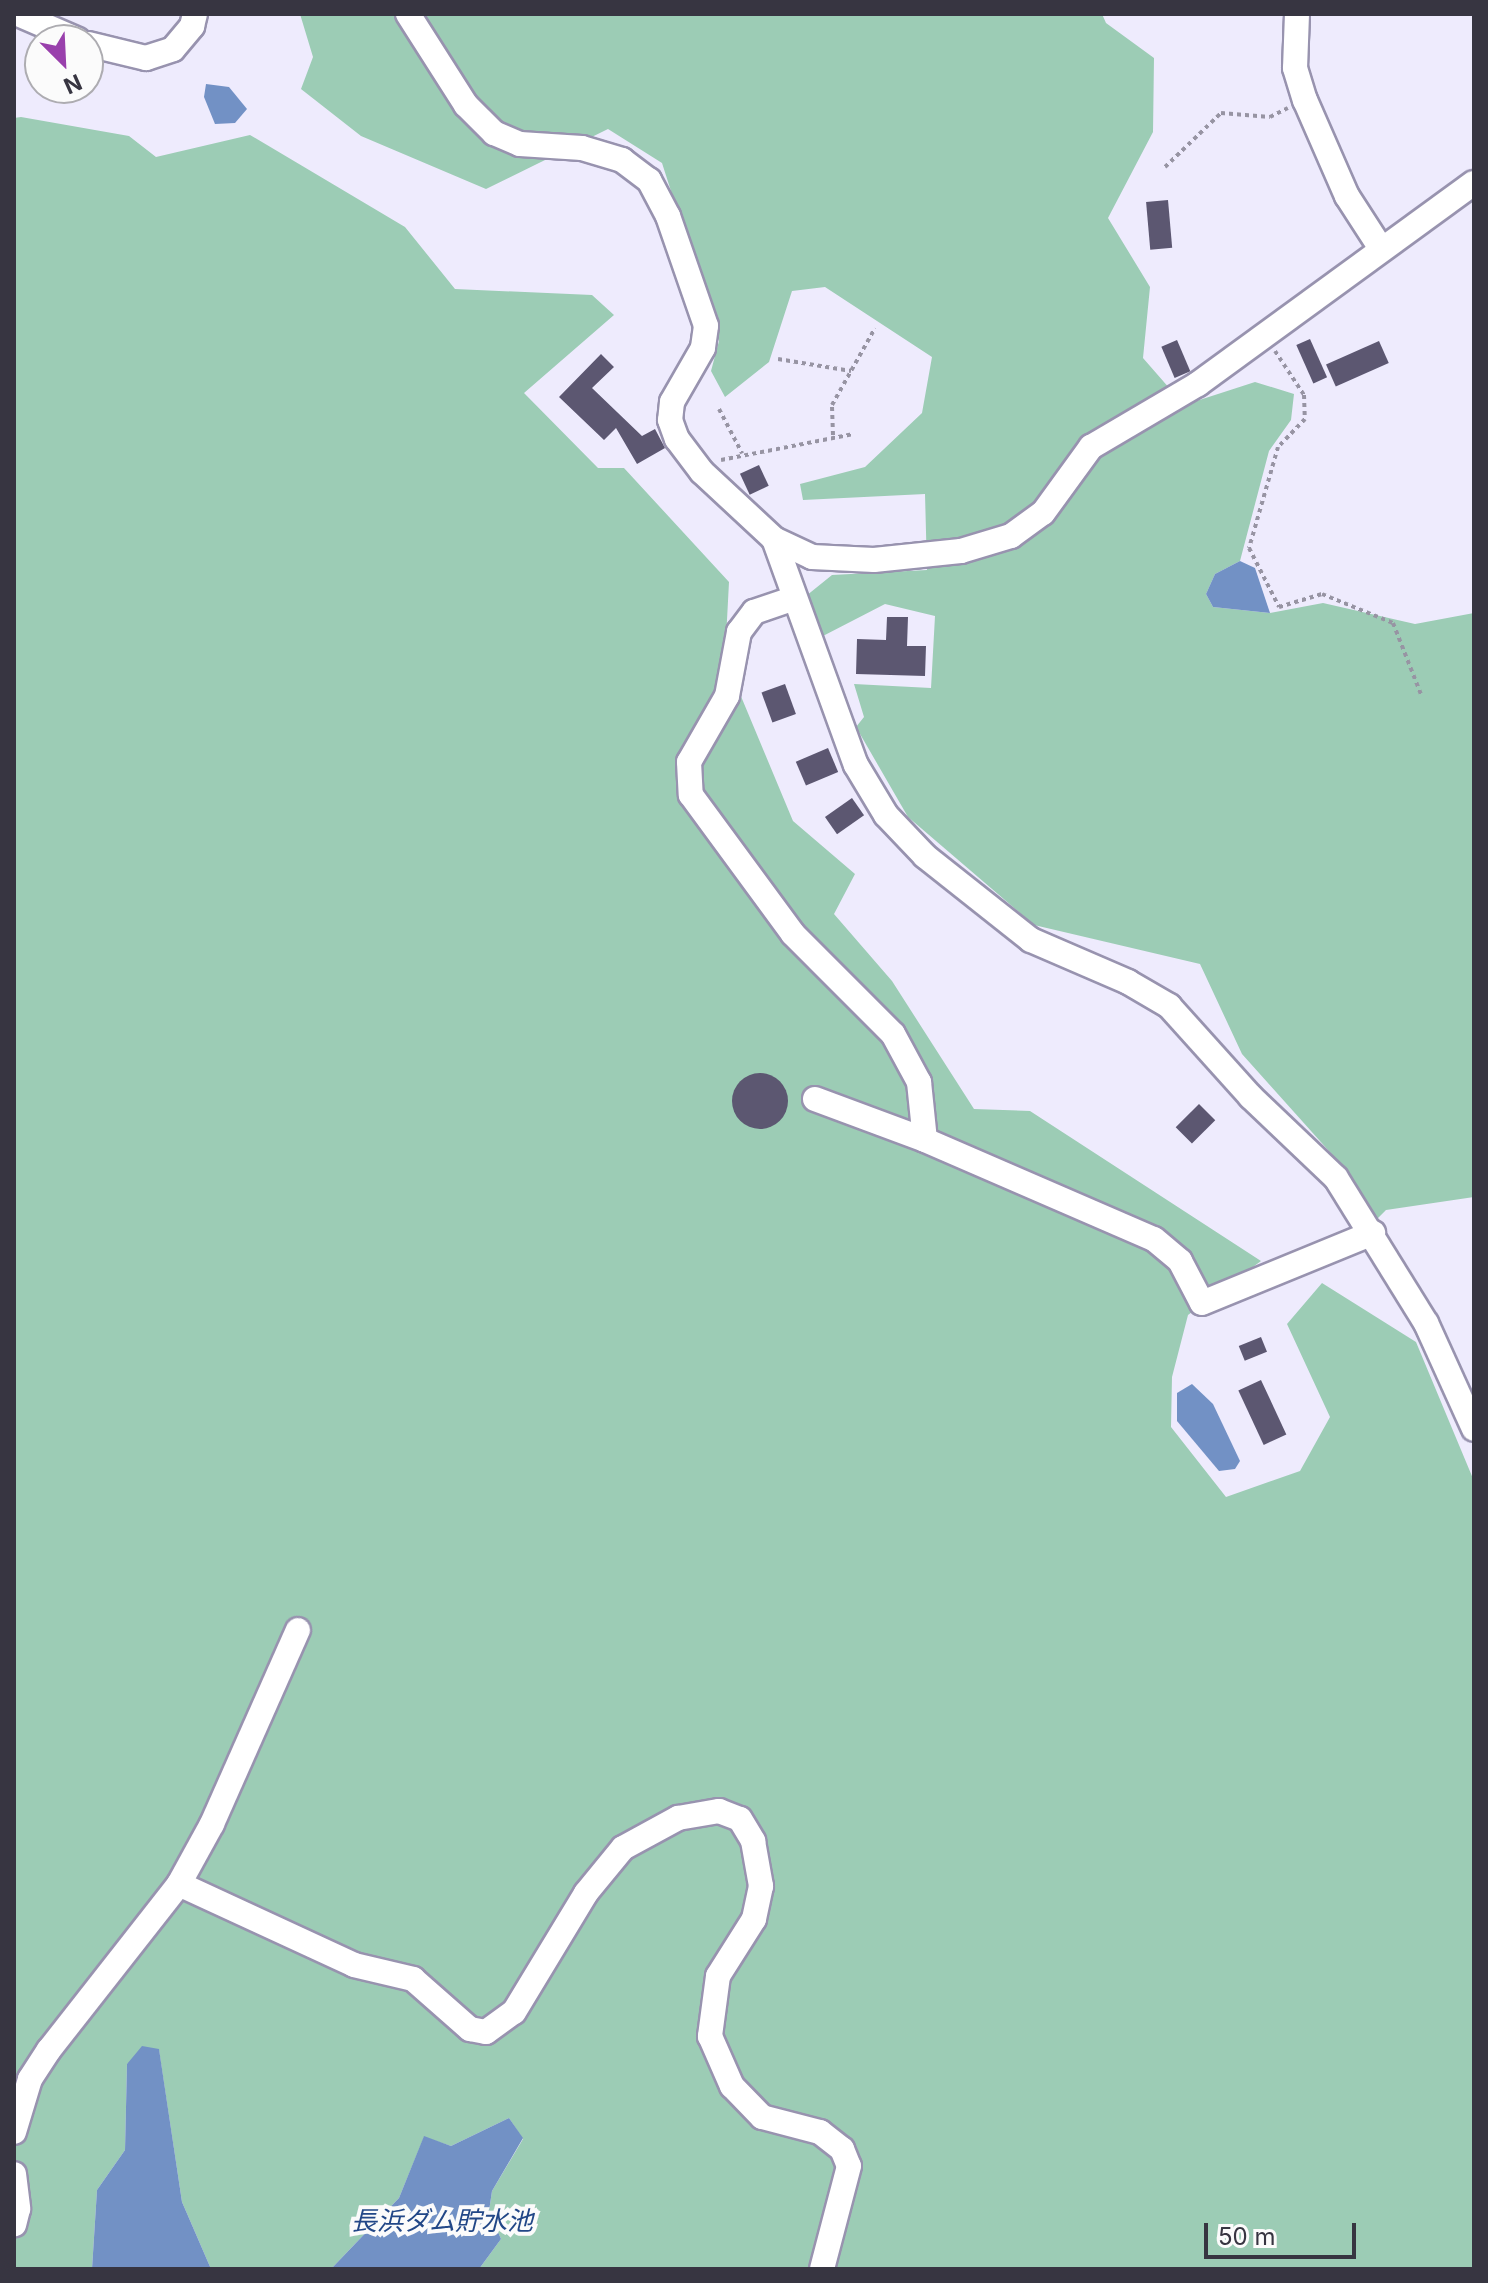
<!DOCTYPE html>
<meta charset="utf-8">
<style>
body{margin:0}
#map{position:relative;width:1488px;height:2283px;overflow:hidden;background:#eeebfd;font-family:Inter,"Noto Sans JP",sans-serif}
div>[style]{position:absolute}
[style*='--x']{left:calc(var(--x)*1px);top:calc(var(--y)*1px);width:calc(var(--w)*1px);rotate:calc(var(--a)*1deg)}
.green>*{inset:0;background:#9cccb5}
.water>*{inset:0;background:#7291c5}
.building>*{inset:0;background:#5c5771;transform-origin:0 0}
.round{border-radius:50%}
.path>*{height:4px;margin-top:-2px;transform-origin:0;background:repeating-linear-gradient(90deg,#9794a3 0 4px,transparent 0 8px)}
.roads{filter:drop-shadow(2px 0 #9893af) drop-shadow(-2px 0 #9893af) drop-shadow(0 2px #9893af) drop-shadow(0 -2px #9893af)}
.minor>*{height:24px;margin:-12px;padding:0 12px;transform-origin:12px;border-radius:12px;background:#fff}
span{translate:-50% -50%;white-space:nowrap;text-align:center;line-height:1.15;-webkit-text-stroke:8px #fbfbfb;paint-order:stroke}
.water-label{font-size:26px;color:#224787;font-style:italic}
.frame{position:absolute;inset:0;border:16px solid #373541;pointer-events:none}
.north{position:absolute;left:24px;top:24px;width:80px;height:80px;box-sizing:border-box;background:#fbfbfb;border:2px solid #adacb1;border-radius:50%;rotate:156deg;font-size:22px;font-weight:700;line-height:32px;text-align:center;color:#373541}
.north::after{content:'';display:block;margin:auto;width:28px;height:36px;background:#9940ac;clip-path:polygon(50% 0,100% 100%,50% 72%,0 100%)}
.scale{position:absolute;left:1204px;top:2223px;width:152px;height:36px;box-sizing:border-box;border:4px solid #373541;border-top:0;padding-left:10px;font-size:24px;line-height:28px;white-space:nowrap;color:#373541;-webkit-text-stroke:6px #fbfbfb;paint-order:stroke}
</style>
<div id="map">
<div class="green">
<div style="clip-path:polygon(300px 14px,1102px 14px,1106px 23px,1154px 58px,1153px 132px,1108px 218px,1150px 287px,1143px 358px,1184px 405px,1255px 382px,1294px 394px,1291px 420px,1269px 451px,1240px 561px,1215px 574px,1206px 594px,1213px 607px,1270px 613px,1323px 603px,1415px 624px,1474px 613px,1474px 1197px,1386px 1210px,1375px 1221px,1337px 1160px,1242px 1054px,1200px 964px,1034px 925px,908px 817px,856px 727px,864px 717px,854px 684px,931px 688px,935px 616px,885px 604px,821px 637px,806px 596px,832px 575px,927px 570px,925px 494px,803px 500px,800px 484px,865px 467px,922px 413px,932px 357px,825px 287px,792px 291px,769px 362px,725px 397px,711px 371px,719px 341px,662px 163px,608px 129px,486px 189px,361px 136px,301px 89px,313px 57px)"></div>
<div style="clip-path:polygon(21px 117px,129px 136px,156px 157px,250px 135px,405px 227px,455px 289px,592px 295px,614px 315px,524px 393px,598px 468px,624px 468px,729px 582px,725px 658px,793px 821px,855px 874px,834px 914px,892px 981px,974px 1109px,1030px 1111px,1261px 1261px,1188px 1315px,1172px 1377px,1171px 1427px,1226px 1497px,1300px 1471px,1330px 1417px,1287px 1324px,1322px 1283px,1416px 1342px,1474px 1481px,1474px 2269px,479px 2269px,501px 2239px,489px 2211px,492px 2191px,523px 2139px,509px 2118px,451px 2146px,424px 2137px,399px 2198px,331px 2269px,211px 2269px,182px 2202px,159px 2050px,127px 2064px,125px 2150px,97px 2190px,92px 2269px,14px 2269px,14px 118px)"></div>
</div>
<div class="water">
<div style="clip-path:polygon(206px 84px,229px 87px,247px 109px,235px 123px,215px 124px,204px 97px)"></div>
<div style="clip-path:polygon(1240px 561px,1255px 568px,1270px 613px,1213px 607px,1206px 594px,1215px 574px)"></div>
<div style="clip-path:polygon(1192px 1384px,1213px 1404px,1240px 1461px,1235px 1469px,1219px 1471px,1177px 1421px,1177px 1393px)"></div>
<div style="clip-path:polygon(142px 2046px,159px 2049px,182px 2202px,211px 2269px,92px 2269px,97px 2190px,125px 2150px,127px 2064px)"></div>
<div style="clip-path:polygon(509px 2118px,523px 2138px,492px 2191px,489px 2211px,501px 2239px,479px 2269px,331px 2269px,399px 2198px,424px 2136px,451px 2146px)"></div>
</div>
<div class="building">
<div style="left:1168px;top:200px;width:48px;height:22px;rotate:85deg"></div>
<div style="left:1310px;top:339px;width:42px;height:15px;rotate:66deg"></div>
<div style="left:1177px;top:340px;width:34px;height:17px;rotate:67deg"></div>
<div style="left:1379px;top:341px;width:24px;height:58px;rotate:66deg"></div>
<div style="clip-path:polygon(601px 354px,614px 367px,592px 388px,642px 436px,655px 429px,665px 448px,637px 464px,616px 428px,604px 440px,559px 397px)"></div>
<div style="left:759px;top:465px;width:23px;height:21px;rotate:65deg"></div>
<div style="clip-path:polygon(887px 617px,908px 617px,907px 646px,926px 646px,925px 676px,856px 674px,857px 639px,886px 640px)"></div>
<div style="left:785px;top:684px;width:32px;height:25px;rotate:70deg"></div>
<div style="left:828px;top:748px;width:26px;height:35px;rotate:67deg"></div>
<div style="left:852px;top:798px;width:21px;height:33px;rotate:55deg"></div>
<div class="round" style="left:732px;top:1073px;width:56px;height:56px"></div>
<div style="left:1199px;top:1104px;width:23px;height:33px;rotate:45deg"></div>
<div style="left:1261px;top:1337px;width:16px;height:24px;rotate:68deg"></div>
<div style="left:1261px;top:1380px;width:60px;height:25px;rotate:65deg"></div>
</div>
<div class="path">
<div style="--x:1165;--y:167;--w:78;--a:-44"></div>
<div style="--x:1221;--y:113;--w:49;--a:4.7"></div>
<div style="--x:1270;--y:117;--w:20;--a:-27"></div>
<div style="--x:1275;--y:351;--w:53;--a:56.6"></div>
<div style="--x:1304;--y:395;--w:24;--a:88"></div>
<div style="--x:1305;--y:419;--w:39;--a:134"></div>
<div style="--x:1278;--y:447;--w:105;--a:106"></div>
<div style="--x:1249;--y:548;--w:66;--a:63"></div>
<div style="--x:1279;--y:607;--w:45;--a:-16.8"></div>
<div style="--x:1322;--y:594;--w:77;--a:22.2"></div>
<div style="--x:1393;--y:623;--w:79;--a:68.6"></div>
<div style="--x:778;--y:359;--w:74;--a:9.3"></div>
<div style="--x:719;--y:409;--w:50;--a:62.4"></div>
<div style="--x:833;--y:435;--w:30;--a:-92"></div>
<div style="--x:832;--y:405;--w:88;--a:-60.8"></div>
<div style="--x:721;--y:460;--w:135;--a:-11.1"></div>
</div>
<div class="roads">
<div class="minor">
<div style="--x:18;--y:14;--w:65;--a:23.4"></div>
<div style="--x:408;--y:14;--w:108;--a:57.5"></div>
<div style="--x:466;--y:105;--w:40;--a:45"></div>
<div style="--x:494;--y:133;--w:28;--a:23"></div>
<div style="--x:520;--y:144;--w:62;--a:3.7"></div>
<div style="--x:582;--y:148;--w:42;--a:16.7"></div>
<div style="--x:622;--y:160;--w:34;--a:37"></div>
<div style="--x:649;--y:180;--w:41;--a:62.2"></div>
<div style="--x:668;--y:216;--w:116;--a:70.9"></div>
<div style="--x:706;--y:326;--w:22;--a:98"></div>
<div style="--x:703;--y:348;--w:62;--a:119.9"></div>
<div style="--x:672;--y:402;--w:18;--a:96"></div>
<div style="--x:670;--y:420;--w:20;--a:70"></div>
<div style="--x:677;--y:439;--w:41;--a:52.9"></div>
<div style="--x:702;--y:472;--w:98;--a:42.9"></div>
<div style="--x:774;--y:539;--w:42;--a:25.3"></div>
<div style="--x:812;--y:557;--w:62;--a:2.8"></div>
<div style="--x:874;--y:560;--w:87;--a:-5.9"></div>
<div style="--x:961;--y:551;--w:52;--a:-16.7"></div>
<div style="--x:1011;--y:536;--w:39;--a:-36"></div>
<div style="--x:1043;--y:513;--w:82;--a:-54"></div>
<div style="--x:1091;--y:447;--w:124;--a:-30.5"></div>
<div style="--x:1198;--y:384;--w:341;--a:-36.1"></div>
<div style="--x:1297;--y:14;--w:54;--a:92.1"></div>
<div style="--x:1295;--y:68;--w:34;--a:73"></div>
<div style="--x:1305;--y:100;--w:105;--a:66.4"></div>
<div style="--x:1347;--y:196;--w:61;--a:57.1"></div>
<div style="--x:88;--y:44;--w:60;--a:13.6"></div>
<div style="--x:146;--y:58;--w:28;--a:-18"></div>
<div style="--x:173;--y:49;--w:30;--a:-50"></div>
<div style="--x:192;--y:26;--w:12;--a:-76"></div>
<div style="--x:774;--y:539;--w:240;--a:70.1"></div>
<div style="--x:856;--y:765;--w:58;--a:59"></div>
<div style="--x:886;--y:815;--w:57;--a:46.4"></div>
<div style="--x:925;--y:856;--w:135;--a:38.4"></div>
<div style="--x:1031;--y:940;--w:106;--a:23.4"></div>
<div style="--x:1128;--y:982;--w:48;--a:30.3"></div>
<div style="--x:1169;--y:1006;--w:122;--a:48"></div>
<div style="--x:1251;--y:1097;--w:117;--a:43.6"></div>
<div style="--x:1336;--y:1178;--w:171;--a:58.2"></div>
<div style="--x:1426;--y:1323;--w:116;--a:65.6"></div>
<div style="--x:792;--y:599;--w:40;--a:161.1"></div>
<div style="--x:754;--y:612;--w:25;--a:127"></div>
<div style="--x:739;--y:632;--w:65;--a:100.6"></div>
<div style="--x:727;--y:696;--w:76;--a:119.9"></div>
<div style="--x:689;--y:762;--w:33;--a:87"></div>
<div style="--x:691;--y:795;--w:172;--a:53.7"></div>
<div style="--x:793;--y:934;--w:141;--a:45"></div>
<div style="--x:893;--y:1034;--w:55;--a:61.6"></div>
<div style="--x:919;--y:1082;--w:58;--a:84.1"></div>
<div style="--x:815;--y:1099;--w:117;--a:20.4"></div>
<div style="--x:925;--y:1140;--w:249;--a:23.4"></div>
<div style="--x:1154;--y:1239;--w:34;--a:40"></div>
<div style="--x:1180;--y:1261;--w:47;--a:62.4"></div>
<div style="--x:1202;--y:1303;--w:185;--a:-22.3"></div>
<div style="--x:179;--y:1884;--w:193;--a:24.8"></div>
<div style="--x:354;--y:1965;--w:61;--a:13.3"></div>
<div style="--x:413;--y:1979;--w:76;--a:41.3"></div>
<div style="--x:470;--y:2029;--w:16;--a:11"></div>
<div style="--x:486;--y:2032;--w:34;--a:-36"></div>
<div style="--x:514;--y:2012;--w:139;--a:-58.8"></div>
<div style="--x:586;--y:1893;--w:58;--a:-50.6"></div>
<div style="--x:623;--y:1848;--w:63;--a:-28.6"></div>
<div style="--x:678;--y:1818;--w:42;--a:-9.7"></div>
<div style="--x:719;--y:1811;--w:22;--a:21"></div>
<div style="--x:740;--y:1819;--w:26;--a:59"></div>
<div style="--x:753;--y:1841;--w:46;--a:79.9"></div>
<div style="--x:761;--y:1886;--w:34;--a:102"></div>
<div style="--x:754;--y:1919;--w:67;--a:122.3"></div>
<div style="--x:718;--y:1976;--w:61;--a:97.6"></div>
<div style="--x:710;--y:2036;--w:55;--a:66.3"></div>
<div style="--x:732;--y:2086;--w:43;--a:45.9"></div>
<div style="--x:762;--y:2117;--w:60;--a:14.5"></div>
<div style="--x:820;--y:2132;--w:28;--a:38"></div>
<div style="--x:842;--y:2149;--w:18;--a:68"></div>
<div style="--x:849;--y:2166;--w:106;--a:104.7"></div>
<div style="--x:14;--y:2132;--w:55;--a:-73.2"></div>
<div style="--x:30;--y:2079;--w:35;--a:-57"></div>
<div style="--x:49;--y:2050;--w:211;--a:-51.9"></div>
<div style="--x:179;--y:1884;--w:68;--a:-61.2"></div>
<div style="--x:212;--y:1824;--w:212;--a:-66.1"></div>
<div style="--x:14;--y:2174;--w:35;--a:83"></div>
<div style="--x:18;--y:2209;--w:16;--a:104"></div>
</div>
</div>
<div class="water-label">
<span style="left:442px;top:2221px">長浜ダム貯水池</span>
</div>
<div class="frame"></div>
<div class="north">N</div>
<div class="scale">50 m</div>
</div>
